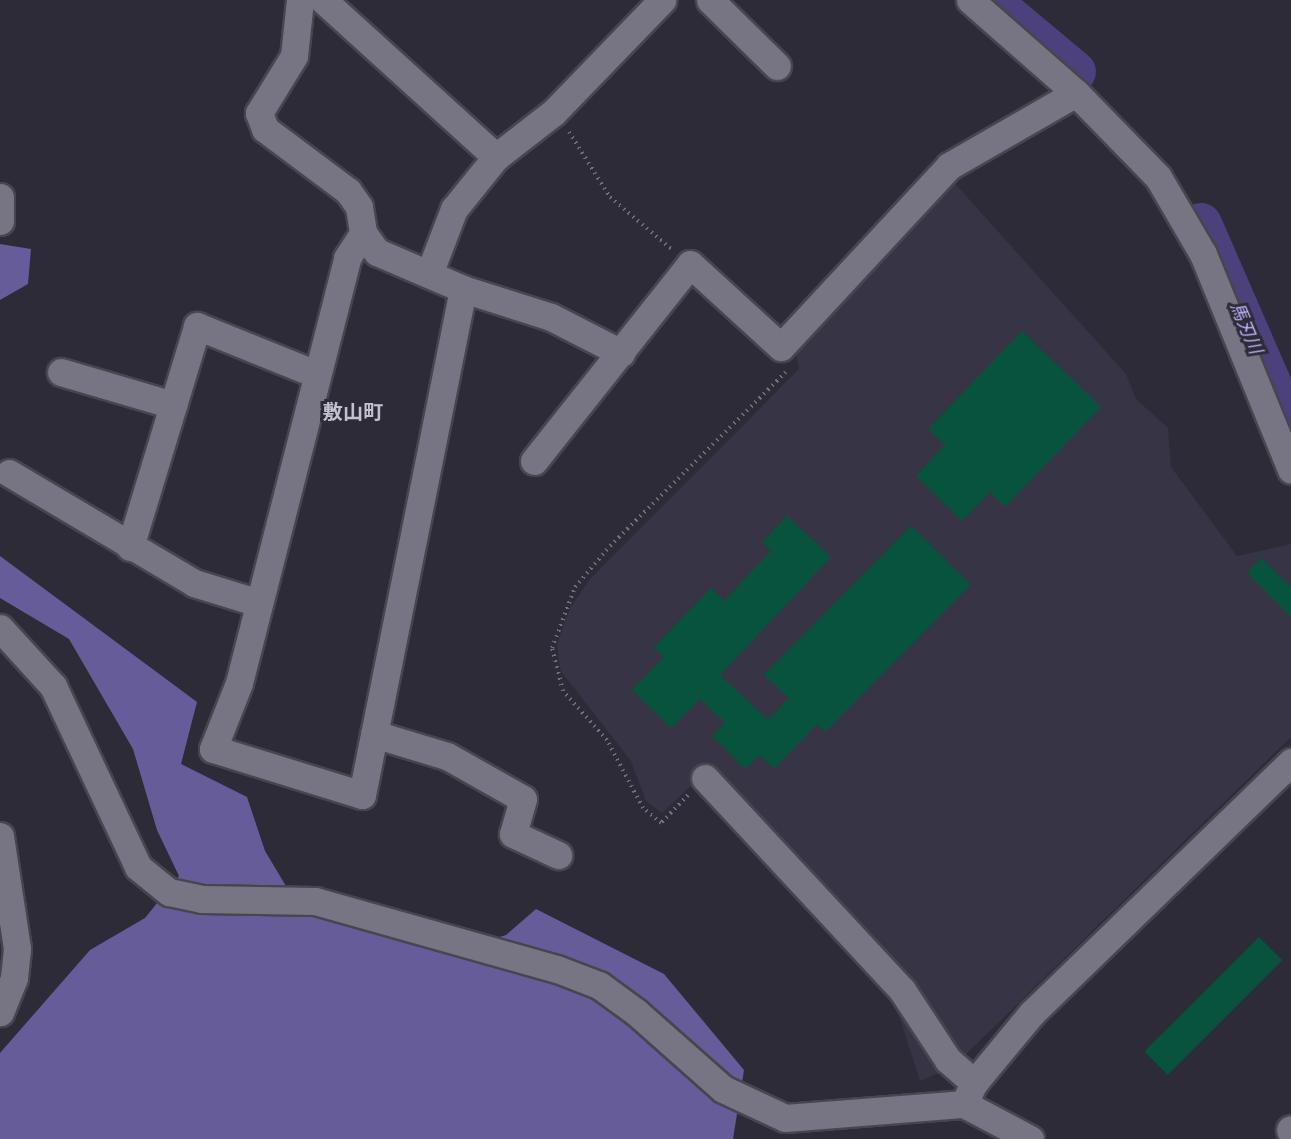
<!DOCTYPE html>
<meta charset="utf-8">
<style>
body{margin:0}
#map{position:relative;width:1291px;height:1139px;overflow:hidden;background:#2d2b37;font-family:Inter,"Noto Sans JP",sans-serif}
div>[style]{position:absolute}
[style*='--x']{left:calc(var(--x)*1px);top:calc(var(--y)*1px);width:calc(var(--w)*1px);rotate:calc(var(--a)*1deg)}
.built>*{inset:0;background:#363445}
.forest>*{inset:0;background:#675c9a}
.river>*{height:42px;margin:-21px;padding:0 21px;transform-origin:21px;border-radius:21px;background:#4d417d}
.building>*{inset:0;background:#07533d;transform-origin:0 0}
.path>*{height:4px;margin-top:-2px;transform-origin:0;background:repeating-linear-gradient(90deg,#72717b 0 1.5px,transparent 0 6px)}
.roads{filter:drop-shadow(2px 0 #47464f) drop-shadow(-2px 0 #47464f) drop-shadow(0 2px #47464f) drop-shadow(0 -2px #47464f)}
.minor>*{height:27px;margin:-13.5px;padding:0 13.5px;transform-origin:13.5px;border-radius:13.5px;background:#777583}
span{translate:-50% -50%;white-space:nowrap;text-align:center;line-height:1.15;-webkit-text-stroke:6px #2d2b37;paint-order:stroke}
.water-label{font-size:18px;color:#beb3fb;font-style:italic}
.quarter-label{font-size:20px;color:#c3c1d0;font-weight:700}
</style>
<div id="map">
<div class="built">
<div style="clip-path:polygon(950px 178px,1126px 374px,1136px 399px,1168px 428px,1171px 467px,1237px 556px,1291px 544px,1291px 737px,954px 1066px,920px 1081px,893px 997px,694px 783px,662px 813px,646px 801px,631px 761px,560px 670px,557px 644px,570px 608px,590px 579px,799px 369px,793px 340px)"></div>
</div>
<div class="forest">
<div style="clip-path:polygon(0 244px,31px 249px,28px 284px,0 300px)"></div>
<div style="clip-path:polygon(0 556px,197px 702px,181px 764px,247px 797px,265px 851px,298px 906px,447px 954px,506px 935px,536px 909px,664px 974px,744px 1070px,733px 1139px,0 1139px,0 1053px,90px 950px,145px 918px,179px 876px,157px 830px,133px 749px,69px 639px,0 598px)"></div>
</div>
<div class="river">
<div style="--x:989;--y:0;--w:112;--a:39.9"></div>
<div style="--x:1201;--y:224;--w:226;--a:66.5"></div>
</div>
<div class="building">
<div style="clip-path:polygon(1022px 331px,1101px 407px,1005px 507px,990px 492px,962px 521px,916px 476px,945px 445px,928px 429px)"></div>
<div style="clip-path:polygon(787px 516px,831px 557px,720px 675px,768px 720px,789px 698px,764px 675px,911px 526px,971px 585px,825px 732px,817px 724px,774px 769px,759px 755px,745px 769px,712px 736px,725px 723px,700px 699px,671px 728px,632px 690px,664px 657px,654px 647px,711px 588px,724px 601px,771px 551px,762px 542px)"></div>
<div style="clip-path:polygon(1261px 558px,1291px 587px,1291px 617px,1247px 573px)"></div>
<div style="left:1259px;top:937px;width:33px;height:162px;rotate:45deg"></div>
</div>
<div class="path">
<div style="--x:569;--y:132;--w:77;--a:57.8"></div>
<div style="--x:610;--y:197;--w:80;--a:40.4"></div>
<div style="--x:688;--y:795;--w:39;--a:134"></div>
<div style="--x:661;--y:823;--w:23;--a:-140"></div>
<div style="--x:643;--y:808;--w:77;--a:-117.9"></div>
<div style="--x:607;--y:740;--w:66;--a:-131.9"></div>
<div style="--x:563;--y:691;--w:44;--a:-104.3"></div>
<div style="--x:552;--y:648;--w:65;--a:-69.3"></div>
<div style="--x:575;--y:587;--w:54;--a:-49.5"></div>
<div style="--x:610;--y:546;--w:247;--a:-44.7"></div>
</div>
<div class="roads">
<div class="minor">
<div style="--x:300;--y:0;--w:56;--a:96.1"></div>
<div style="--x:294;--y:56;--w:67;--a:121.6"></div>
<div style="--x:259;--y:113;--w:17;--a:69"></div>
<div style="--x:265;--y:129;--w:104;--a:36.8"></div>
<div style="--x:348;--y:191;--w:19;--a:55"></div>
<div style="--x:359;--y:207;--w:26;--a:81"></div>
<div style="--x:363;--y:233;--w:24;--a:54"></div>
<div style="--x:377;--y:252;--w:94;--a:23.3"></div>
<div style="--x:463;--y:289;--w:516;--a:101.29"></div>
<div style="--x:362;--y:795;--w:156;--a:-162.8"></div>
<div style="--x:213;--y:749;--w:71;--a:-68.5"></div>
<div style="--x:239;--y:683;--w:439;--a:-75.7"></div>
<div style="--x:347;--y:258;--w:30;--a:-57"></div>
<div style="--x:323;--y:0;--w:234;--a:42.2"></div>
<div style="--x:710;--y:0;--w:94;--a:44.6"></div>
<div style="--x:970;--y:0;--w:141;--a:41.3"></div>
<div style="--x:1076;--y:93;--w:117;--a:45.7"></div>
<div style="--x:1158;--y:177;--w:89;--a:59.7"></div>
<div style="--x:1203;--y:254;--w:233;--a:67.8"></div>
<div style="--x:0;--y:197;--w:24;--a:90"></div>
<div style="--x:429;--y:274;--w:70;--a:-69"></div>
<div style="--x:454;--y:209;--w:67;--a:-51.1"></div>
<div style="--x:496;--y:157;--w:73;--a:-37.8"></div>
<div style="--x:554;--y:112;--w:156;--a:-46"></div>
<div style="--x:463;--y:289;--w:92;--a:17.7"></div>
<div style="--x:551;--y:317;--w:79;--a:27.2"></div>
<div style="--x:61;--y:372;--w:117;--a:16.4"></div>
<div style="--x:534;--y:461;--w:251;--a:-51.6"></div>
<div style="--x:690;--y:264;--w:123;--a:42.4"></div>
<div style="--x:781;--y:347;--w:247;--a:-47.1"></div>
<div style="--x:949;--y:166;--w:146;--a:-29.9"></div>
<div style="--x:9;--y:473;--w:215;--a:30.7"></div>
<div style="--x:194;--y:583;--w:68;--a:17.1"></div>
<div style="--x:130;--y:547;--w:231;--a:-73.1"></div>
<div style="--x:197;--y:326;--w:128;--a:22"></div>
<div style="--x:0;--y:628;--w:79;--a:47.6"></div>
<div style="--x:53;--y:686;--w:200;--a:64.8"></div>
<div style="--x:138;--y:867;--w:40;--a:39"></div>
<div style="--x:169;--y:892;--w:34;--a:12"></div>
<div style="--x:202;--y:899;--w:113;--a:1"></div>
<div style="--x:315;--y:901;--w:251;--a:15.7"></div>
<div style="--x:557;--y:969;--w:45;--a:20.9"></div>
<div style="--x:599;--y:985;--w:46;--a:36.1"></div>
<div style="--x:636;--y:1012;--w:116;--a:41.5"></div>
<div style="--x:723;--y:1089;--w:68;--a:25.1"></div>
<div style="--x:785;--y:1118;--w:180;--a:-4.5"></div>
<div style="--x:964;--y:1104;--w:75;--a:27.9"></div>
<div style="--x:374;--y:734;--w:76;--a:16.8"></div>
<div style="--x:447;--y:756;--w:87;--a:29.5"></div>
<div style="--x:523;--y:799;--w:36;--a:106"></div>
<div style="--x:513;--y:834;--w:50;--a:25"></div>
<div style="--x:705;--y:778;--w:289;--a:47.1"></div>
<div style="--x:902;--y:990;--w:84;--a:56.7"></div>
<div style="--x:948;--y:1060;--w:35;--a:41"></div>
<div style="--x:0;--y:836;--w:114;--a:81.4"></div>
<div style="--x:17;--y:949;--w:29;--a:96"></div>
<div style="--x:14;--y:978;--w:37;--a:112"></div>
<div style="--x:964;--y:1104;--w:23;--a:-65"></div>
<div style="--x:974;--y:1083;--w:91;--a:-50.4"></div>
<div style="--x:1032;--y:1013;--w:361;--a:-44.1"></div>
<div style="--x:1290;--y:1130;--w:1;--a:-45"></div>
</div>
</div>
<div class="water-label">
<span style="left:1246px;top:328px;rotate:67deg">馬刃川</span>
</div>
<div class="quarter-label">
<span style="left:353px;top:412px">敷山町</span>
</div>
</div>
